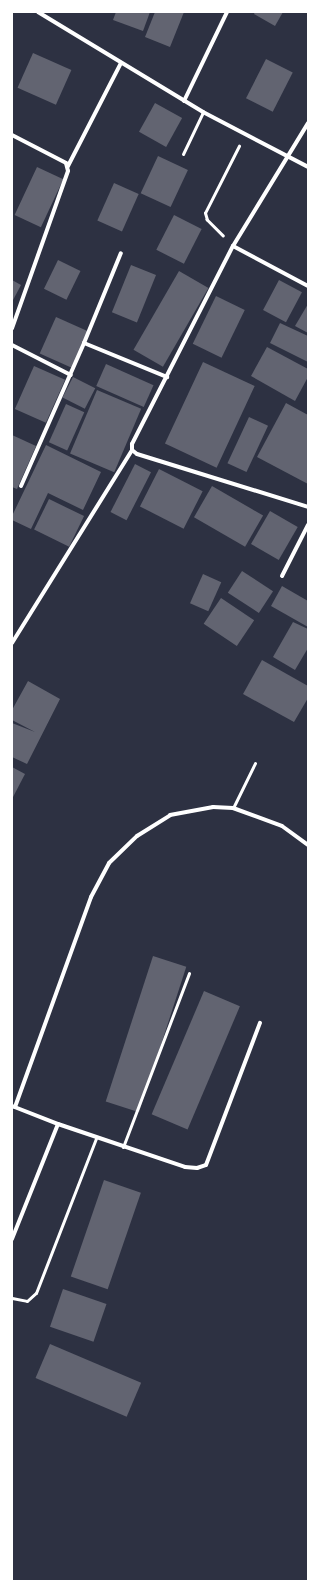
<!DOCTYPE html>
<style>
body{margin:0}
#map{position:relative;width:320px;height:1593px;overflow:hidden;background:#2d3142;font-family:"Archivo Narrow",sans-serif}
div>[style]{position:absolute}
[style*='--x']{left:calc(var(--x)*1px);top:calc(var(--y)*1px);width:calc(var(--w)*1px);rotate:calc(var(--a)*1deg)}
.building>*{inset:0;background:#626471;transform-origin:0 0}
.path>*{height:2.5px;margin:-1.25px;padding:0 1.25px;transform-origin:1.25px;border-radius:1.25px;background:#fff}
.service>*{height:3px;margin:-1.5px;padding:0 1.5px;transform-origin:1.5px;border-radius:1.5px;background:#fff}
.minor>*{height:4px;margin:-2px;padding:0 2px;transform-origin:2px;border-radius:2px;background:#fff}
span{translate:-50% -50%;white-space:nowrap;text-align:center;line-height:1.15;-webkit-text-stroke:4px #fff;paint-order:stroke}
.frame{position:absolute;inset:0;border:13px solid #fff;pointer-events:none}
</style>
<div id="map">
<div class="building">
<div style="clip-path:polygon(116px 12px,150px 12px,143px 31px,113px 20px)"></div>
<div style="clip-path:polygon(155px 12px,184px 12px,170px 47px,145px 37px)"></div>
<div style="clip-path:polygon(255px 12px,283px 12px,275px 26px,254px 14px)"></div>
<div style="left:33px;top:53px;width:42px;height:38px;rotate:24deg"></div>
<div style="left:266px;top:59px;width:30px;height:44px;rotate:27deg"></div>
<div style="left:155px;top:103px;width:31px;height:33px;rotate:29deg"></div>
<div style="left:158px;top:156px;width:33px;height:41px;rotate:25deg"></div>
<div style="left:37px;top:167px;width:29px;height:53px;rotate:25deg"></div>
<div style="left:114px;top:183px;width:27px;height:41px;rotate:24deg"></div>
<div style="left:174px;top:215px;width:31px;height:39px;rotate:27deg"></div>
<div style="left:58px;top:260px;width:25px;height:32px;rotate:26deg"></div>
<div style="left:131px;top:265px;width:27px;height:51px;rotate:22deg"></div>
<div style="left:179px;top:271px;width:34px;height:91px;rotate:30deg"></div>
<div style="clip-path:polygon(12px 280px,21px 285px,12px 302px)"></div>
<div style="left:279px;top:280px;width:26px;height:34px;rotate:28deg"></div>
<div style="left:216px;top:296px;width:32px;height:53px;rotate:26deg"></div>
<div style="clip-path:polygon(308px 304px,308px 333px,295px 326px)"></div>
<div style="left:56px;top:317px;width:35px;height:40px;rotate:24deg"></div>
<div style="clip-path:polygon(280px 323px,308px 336px,308px 362px,270px 343px)"></div>
<div style="clip-path:polygon(267px 347px,308px 369px,308px 377px,295px 401px,251px 376px)"></div>
<div style="left:203px;top:362px;width:57px;height:90px;rotate:25deg"></div>
<div style="left:106px;top:364px;width:52px;height:24px;rotate:24deg"></div>
<div style="left:34px;top:366px;width:34px;height:47px;rotate:24deg"></div>
<div style="left:73px;top:377px;width:25px;height:23px;rotate:27deg"></div>
<div style="left:97px;top:390px;width:48px;height:69px;rotate:23deg"></div>
<div style="clip-path:polygon(286px 403px,308px 415px,308px 484px,257px 457px)"></div>
<div style="left:66px;top:404px;width:20px;height:42px;rotate:24deg"></div>
<div style="left:249px;top:417px;width:21px;height:51px;rotate:25deg"></div>
<div style="clip-path:polygon(12px 435px,36px 446px,17px 489px,12px 487px)"></div>
<div style="clip-path:polygon(46px 445px,101px 472px,83px 510px,48px 493px,31px 529px,12px 520px,12px 516px)"></div>
<div style="left:135px;top:464px;width:18px;height:54px;rotate:27deg"></div>
<div style="left:159px;top:469px;width:49px;height:42px;rotate:27deg"></div>
<div style="left:212px;top:486px;width:59px;height:36px;rotate:30deg"></div>
<div style="left:49px;top:499px;width:39px;height:34px;rotate:26deg"></div>
<div style="left:270px;top:511px;width:32px;height:38px;rotate:30deg"></div>
<div style="left:242px;top:571px;width:37px;height:26px;rotate:33deg"></div>
<div style="left:203px;top:574px;width:20px;height:32px;rotate:24deg"></div>
<div style="clip-path:polygon(282px 586px,308px 601px,308px 627px,271px 606px)"></div>
<div style="left:221px;top:598px;width:40px;height:31px;rotate:34deg"></div>
<div style="clip-path:polygon(293px 622px,308px 629px,308px 648px,295px 670px,273px 657px)"></div>
<div style="clip-path:polygon(262px 660px,308px 686px,308px 698px,294px 722px,243px 694px)"></div>
<div style="clip-path:polygon(28px 681px,60px 699px,27px 764px,12px 757px,12px 723px,35px 732px,12px 720px,12px 710px)"></div>
<div style="clip-path:polygon(12px 767px,25px 774px,12px 799px)"></div>
<div style="left:153px;top:956px;width:35px;height:153px;rotate:18deg"></div>
<div style="left:204px;top:991px;width:39px;height:134px;rotate:23deg"></div>
<div style="left:104px;top:1180px;width:39px;height:102px;rotate:19deg"></div>
<div style="left:63px;top:1289px;width:46px;height:40px;rotate:19deg"></div>
<div style="left:50px;top:1344px;width:99px;height:37px;rotate:23deg"></div>
</div>
<div class="path">
<div style="--x:223;--y:236;--w:23;--a:-135"></div>
<div style="--x:207;--y:220;--w:7;--a:-106"></div>
<div style="--x:205;--y:213;--w:75;--a:-63.1"></div>
</div>
<div class="service">
<div style="--x:183;--y:154;--w:47;--a:-64.5"></div>
<div style="--x:233;--y:808;--w:50;--a:-63.9"></div>
<div style="--x:123;--y:1147;--w:186;--a:-69.2"></div>
<div style="--x:12;--y:1298;--w:15;--a:11"></div>
<div style="--x:27;--y:1301;--w:12;--a:-42"></div>
<div style="--x:36;--y:1293;--w:166;--a:-68.8"></div>
</div>
<div class="minor">
<div style="--x:38;--y:12;--w:193;--a:31.2"></div>
<div style="--x:203;--y:112;--w:119;--a:27.6"></div>
<div style="--x:184;--y:101;--w:99;--a:-64.2"></div>
<div style="--x:12;--y:135;--w:61;--a:27.4"></div>
<div style="--x:66;--y:163;--w:8;--a:76"></div>
<div style="--x:68;--y:171;--w:167;--a:109.6"></div>
<div style="--x:68;--y:166;--w:116;--a:-62.8"></div>
<div style="--x:233;--y:246;--w:144;--a:-58.6"></div>
<div style="--x:84;--y:343;--w:97;--a:-67.7"></div>
<div style="--x:12;--y:345;--w:66;--a:27"></div>
<div style="--x:132;--y:450;--w:6;--a:39"></div>
<div style="--x:137;--y:454;--w:179;--a:17.2"></div>
<div style="--x:21;--y:486;--w:156;--a:-66.2"></div>
<div style="--x:84;--y:343;--w:90;--a:22.3"></div>
<div style="--x:282;--y:576;--w:57;--a:-63"></div>
<div style="--x:12;--y:643;--w:227;--a:-58.1"></div>
<div style="--x:132;--y:450;--w:6;--a:-90"></div>
<div style="--x:132;--y:444;--w:222;--a:-63"></div>
<div style="--x:233;--y:246;--w:85;--a:28.1"></div>
<div style="--x:12;--y:1106;--w:49;--a:21.4"></div>
<div style="--x:58;--y:1124;--w:124;--a:111.8"></div>
<div style="--x:15;--y:1107;--w:223;--a:-70.1"></div>
<div style="--x:91;--y:897;--w:38;--a:-62"></div>
<div style="--x:109;--y:863;--w:39;--a:-44"></div>
<div style="--x:137;--y:836;--w:39;--a:-32"></div>
<div style="--x:170;--y:815;--w:44;--a:-10.5"></div>
<div style="--x:213;--y:807;--w:20;--a:3"></div>
<div style="--x:233;--y:808;--w:52;--a:20.2"></div>
<div style="--x:282;--y:826;--w:32;--a:36"></div>
<div style="--x:58;--y:1124;--w:134;--a:18.7"></div>
<div style="--x:185;--y:1167;--w:12;--a:5"></div>
<div style="--x:197;--y:1168;--w:9;--a:-18"></div>
<div style="--x:206;--y:1165;--w:152;--a:-69.2"></div>
</div>
<div class="frame"></div>
</div>
